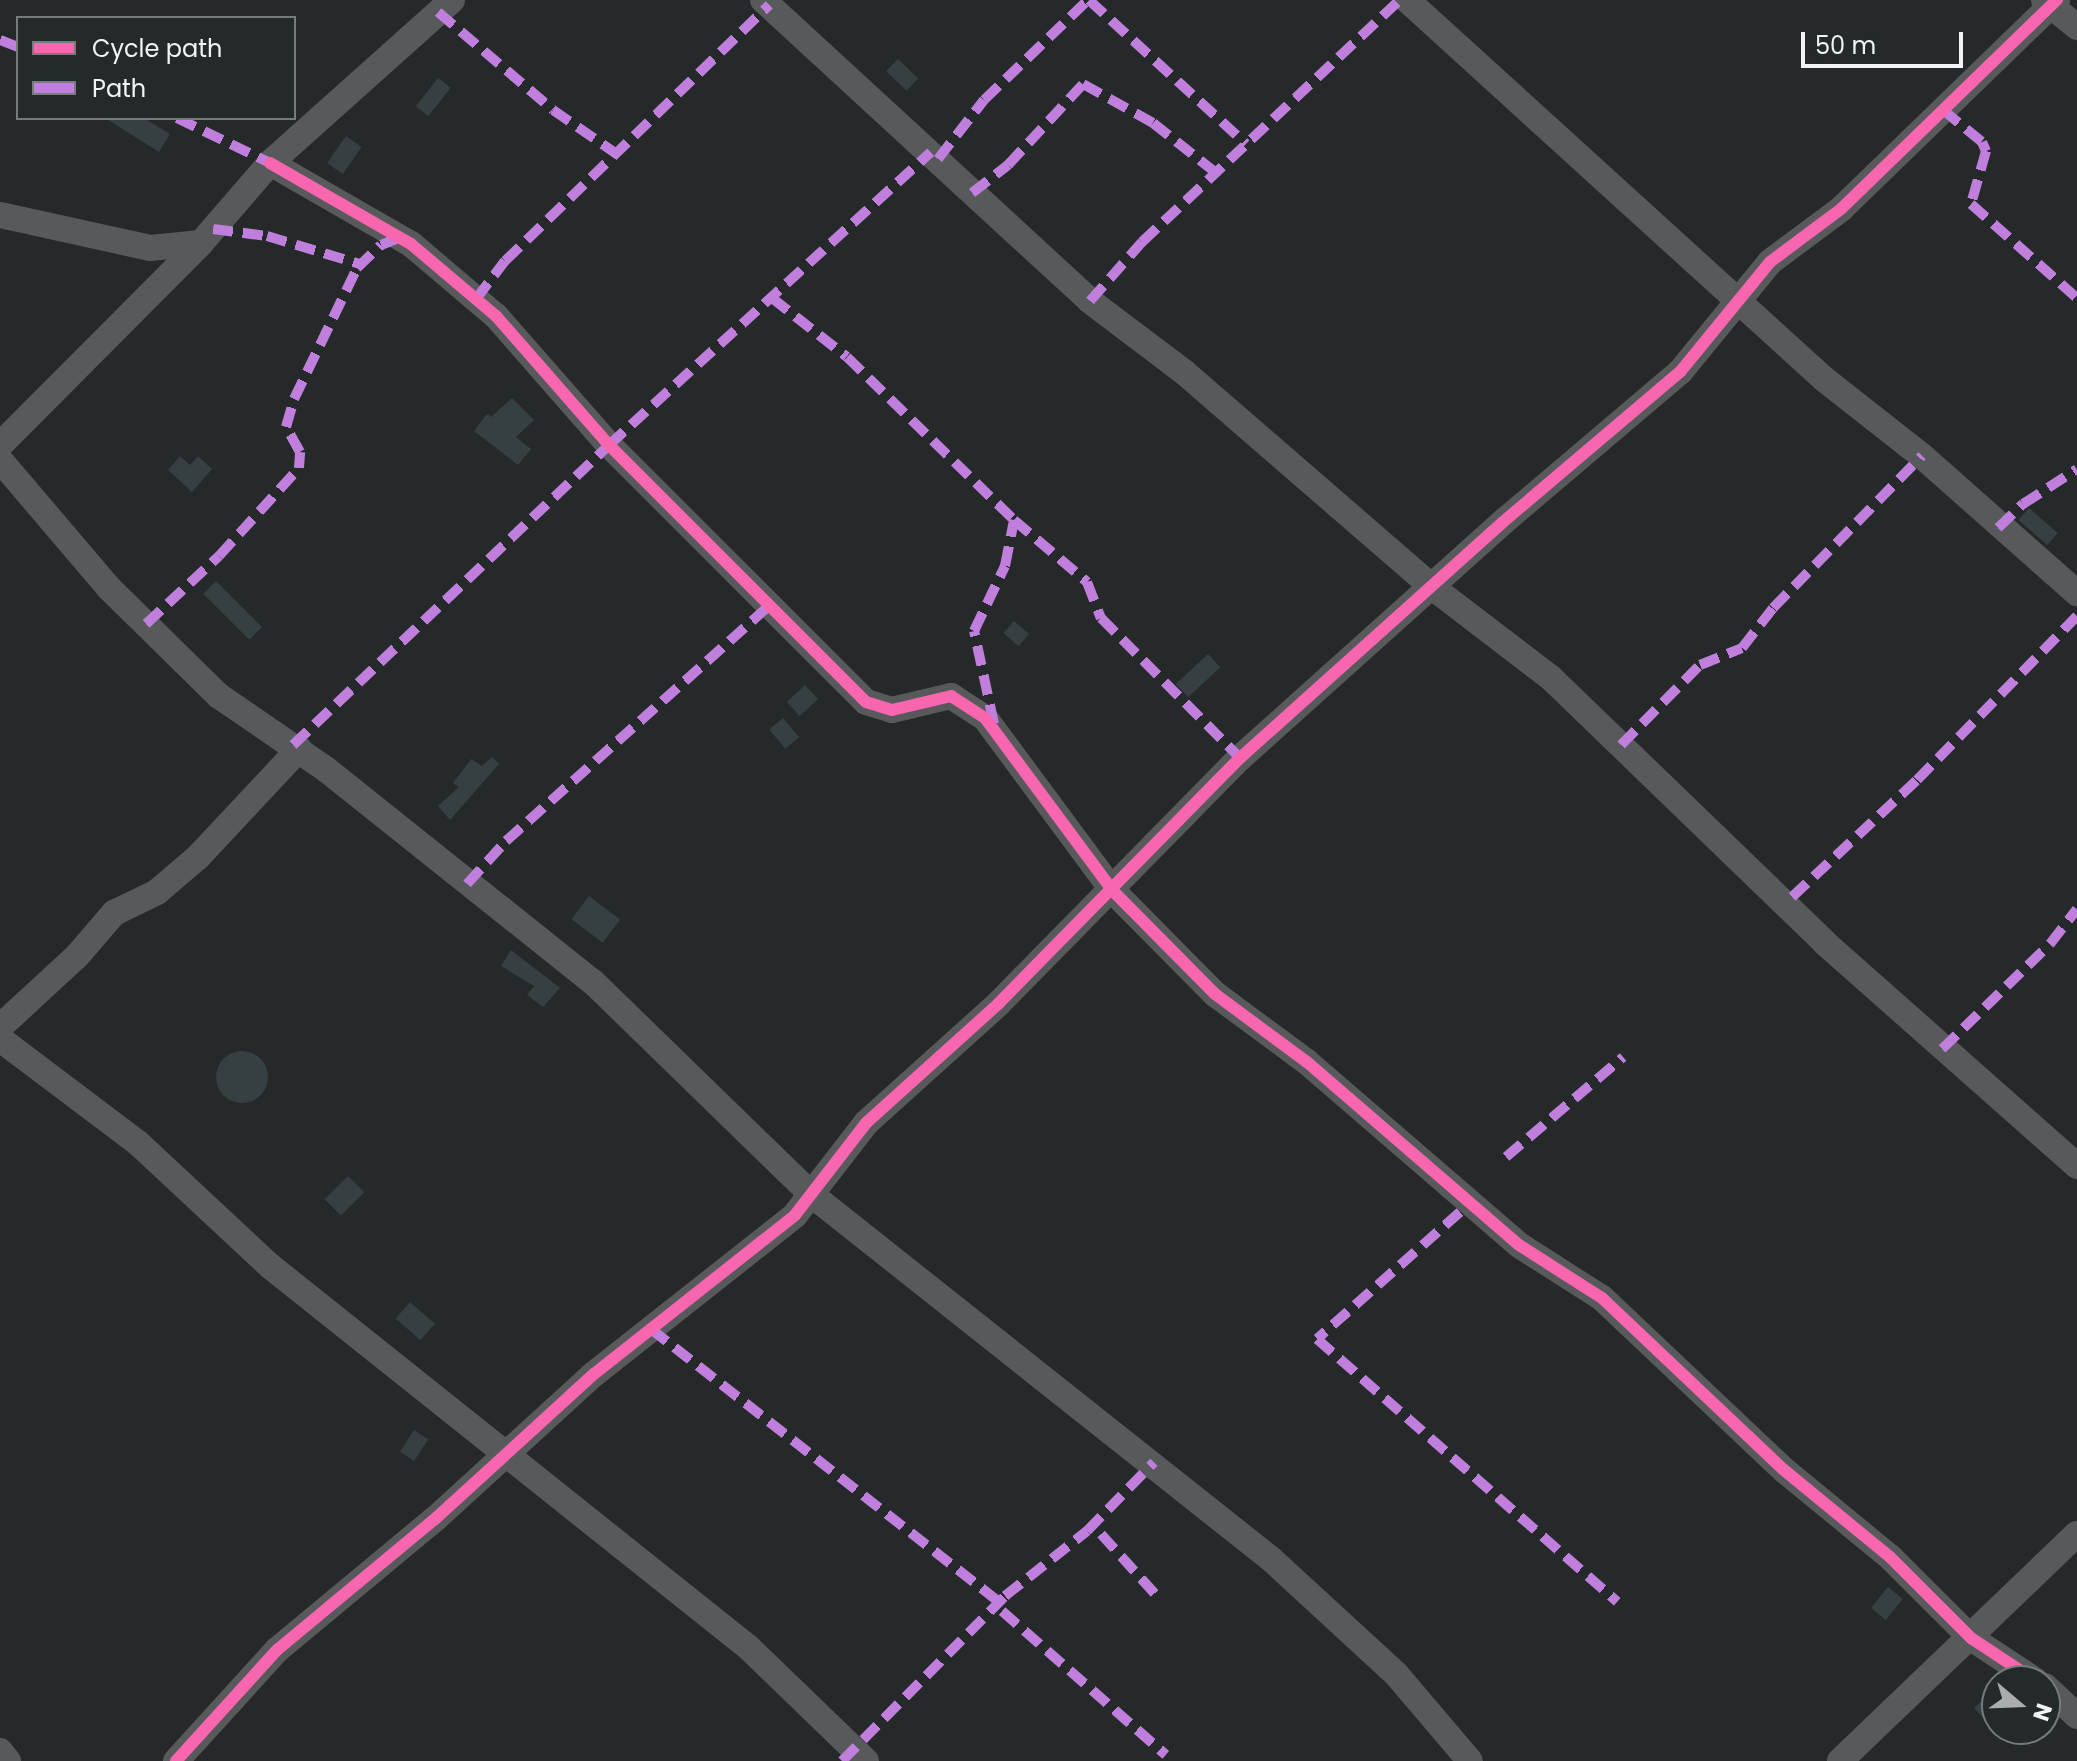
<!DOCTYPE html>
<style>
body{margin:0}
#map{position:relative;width:2077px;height:1761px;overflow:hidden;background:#26292a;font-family:Poppins,sans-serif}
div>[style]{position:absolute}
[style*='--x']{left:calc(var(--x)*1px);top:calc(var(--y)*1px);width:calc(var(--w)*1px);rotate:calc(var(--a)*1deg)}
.building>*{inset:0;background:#363f41;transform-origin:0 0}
.round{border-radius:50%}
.minor>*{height:26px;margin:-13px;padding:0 13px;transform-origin:13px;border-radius:13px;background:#57595a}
.quiet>*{height:10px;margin-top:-5px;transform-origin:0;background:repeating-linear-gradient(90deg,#c07fdc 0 20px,transparent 0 30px)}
.cycleway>*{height:12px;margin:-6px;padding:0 6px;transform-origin:6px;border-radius:6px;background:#f766af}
span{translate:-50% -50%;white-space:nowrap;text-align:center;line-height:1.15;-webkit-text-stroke:7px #242a2c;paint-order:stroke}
.legend{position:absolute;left:16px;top:16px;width:280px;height:104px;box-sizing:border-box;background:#242a2c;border:2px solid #767b7c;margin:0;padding:10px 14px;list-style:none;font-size:24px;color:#f0f4f5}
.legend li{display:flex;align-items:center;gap:16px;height:40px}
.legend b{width:40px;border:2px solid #767b7c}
.north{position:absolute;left:1981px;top:1665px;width:80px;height:80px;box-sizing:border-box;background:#242a2c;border:2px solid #767b7c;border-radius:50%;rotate:109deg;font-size:22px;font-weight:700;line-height:32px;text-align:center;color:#f0f4f5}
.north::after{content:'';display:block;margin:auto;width:28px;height:36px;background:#a9adae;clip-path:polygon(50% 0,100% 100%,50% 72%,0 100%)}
.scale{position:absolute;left:1801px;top:32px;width:162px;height:36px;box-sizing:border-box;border:4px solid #f0f4f5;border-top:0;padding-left:10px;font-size:24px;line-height:28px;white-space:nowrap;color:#f0f4f5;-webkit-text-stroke:6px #242a2c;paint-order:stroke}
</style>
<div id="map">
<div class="building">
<div style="left:898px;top:59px;width:28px;height:17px;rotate:44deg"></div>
<div style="left:438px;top:78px;width:16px;height:36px;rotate:38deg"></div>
<div style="clip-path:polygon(105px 118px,144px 118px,170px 134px,159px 152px)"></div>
<div style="left:346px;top:136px;width:19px;height:33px;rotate:35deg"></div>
<div style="clip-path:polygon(512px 398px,534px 420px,516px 437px,531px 449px,518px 465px,474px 431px,487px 414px,491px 417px)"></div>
<div style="clip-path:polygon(180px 456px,190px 465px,198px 456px,212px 469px,192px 492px,168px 470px)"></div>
<div style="left:2029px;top:508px;width:38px;height:16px;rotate:41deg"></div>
<div style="left:216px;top:581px;width:65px;height:18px;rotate:45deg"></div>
<div style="left:1014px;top:621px;width:20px;height:16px;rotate:41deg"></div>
<div style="left:1208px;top:654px;width:18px;height:44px;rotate:47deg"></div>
<div style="left:805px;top:685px;width:19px;height:25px;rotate:47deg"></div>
<div style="left:783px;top:718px;width:25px;height:18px;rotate:50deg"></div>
<div style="clip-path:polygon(492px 757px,499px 764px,450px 820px,438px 806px,459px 787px,453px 783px,471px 759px,482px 766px)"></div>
<div style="left:589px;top:896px;width:39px;height:29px;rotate:37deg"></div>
<div style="clip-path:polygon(511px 950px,560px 988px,543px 1007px,527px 995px,534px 986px,501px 966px)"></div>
<div class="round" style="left:216px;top:1051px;width:52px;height:52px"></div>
<div style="left:348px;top:1176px;width:23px;height:33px;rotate:45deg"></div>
<div style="left:410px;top:1302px;width:33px;height:22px;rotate:41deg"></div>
<div style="left:414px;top:1430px;width:17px;height:26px;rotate:33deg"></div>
<div style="left:1888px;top:1587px;width:19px;height:27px;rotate:39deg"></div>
<div style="clip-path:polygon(1997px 1687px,1997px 1733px,1974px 1708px)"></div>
</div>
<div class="minor">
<div style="--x:763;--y:0;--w:444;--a:42.6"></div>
<div style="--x:1090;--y:301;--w:118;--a:37.1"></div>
<div style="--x:1184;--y:372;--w:328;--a:40.9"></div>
<div style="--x:1432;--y:587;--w:150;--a:37.4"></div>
<div style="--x:1551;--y:678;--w:381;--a:44"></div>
<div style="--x:1825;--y:943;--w:337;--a:41.5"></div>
<div style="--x:1407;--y:0;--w:563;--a:42.27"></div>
<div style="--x:1824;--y:379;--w:125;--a:38.2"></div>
<div style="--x:1922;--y:456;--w:207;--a:41.5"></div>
<div style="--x:2044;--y:0;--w:43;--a:39.3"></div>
<div style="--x:270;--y:163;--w:163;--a:29.9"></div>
<div style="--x:411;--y:244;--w:111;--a:40.3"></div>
<div style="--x:496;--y:316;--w:171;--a:48.8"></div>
<div style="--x:609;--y:445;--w:363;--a:45"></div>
<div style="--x:866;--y:702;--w:27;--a:17"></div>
<div style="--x:892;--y:710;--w:61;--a:-13.3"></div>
<div style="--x:951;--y:696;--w:40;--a:32.9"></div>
<div style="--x:985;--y:718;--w:215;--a:53.5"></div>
<div style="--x:1113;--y:891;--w:145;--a:45.3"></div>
<div style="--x:1215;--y:994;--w:114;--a:36.5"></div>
<div style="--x:1307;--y:1062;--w:280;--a:40.8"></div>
<div style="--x:1519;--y:1245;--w:98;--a:32.6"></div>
<div style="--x:1602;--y:1298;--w:250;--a:43.4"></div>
<div style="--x:1784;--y:1470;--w:137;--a:39.4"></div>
<div style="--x:1890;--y:1557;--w:115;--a:45"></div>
<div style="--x:1971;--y:1638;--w:78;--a:33.5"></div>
<div style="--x:0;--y:215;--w:154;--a:12.4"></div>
<div style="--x:150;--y:248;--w:51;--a:-5.6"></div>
<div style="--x:0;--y:445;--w:285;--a:-45.1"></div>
<div style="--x:201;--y:243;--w:106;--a:-49.2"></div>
<div style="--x:270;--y:163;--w:244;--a:-41.8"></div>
<div style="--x:0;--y:460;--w:168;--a:49.6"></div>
<div style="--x:109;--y:588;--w:154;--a:44.5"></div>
<div style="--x:219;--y:696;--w:131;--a:34.4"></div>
<div style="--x:327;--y:770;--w:340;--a:38.6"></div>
<div style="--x:593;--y:982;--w:305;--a:44.2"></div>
<div style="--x:812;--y:1195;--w:586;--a:38.42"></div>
<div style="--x:1271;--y:1559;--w:170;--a:42.6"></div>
<div style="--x:1396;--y:1674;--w:114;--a:49.6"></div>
<div style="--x:0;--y:1027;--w:105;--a:-42.7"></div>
<div style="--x:77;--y:956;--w:57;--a:-49.3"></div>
<div style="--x:114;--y:913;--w:48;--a:-26"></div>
<div style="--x:157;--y:892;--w:54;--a:-40.5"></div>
<div style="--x:198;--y:857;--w:148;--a:-46.9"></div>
<div style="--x:0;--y:1039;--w:173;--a:37"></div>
<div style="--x:138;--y:1143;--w:180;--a:43"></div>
<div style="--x:270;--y:1266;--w:611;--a:38.56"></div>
<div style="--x:748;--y:1647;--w:164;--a:44"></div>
<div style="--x:2045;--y:1686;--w:44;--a:43.2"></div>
<div style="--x:0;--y:1751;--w:13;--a:51"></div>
<div style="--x:176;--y:1761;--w:150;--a:-47.7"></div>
<div style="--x:277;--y:1650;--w:205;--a:-39.7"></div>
<div style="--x:435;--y:1519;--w:215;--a:-42.4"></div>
<div style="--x:594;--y:1374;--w:256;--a:-38.3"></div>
<div style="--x:795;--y:1215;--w:116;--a:-52.3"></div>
<div style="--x:866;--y:1123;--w:178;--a:-42"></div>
<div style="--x:998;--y:1004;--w:345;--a:-45.5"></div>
<div style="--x:1240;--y:758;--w:353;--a:-41.9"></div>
<div style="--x:1503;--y:522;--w:232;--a:-40.3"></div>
<div style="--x:1680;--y:372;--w:142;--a:-50.7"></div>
<div style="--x:1770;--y:262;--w:89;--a:-36.7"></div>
<div style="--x:1841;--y:209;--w:301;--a:-44.1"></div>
<div style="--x:1840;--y:1761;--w:328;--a:-43.8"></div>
</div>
<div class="quiet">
<div style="--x:1089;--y:0;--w:213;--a:42.5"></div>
<div style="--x:438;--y:12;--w:151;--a:40.4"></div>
<div style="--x:553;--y:110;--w:79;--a:34.7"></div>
<div style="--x:0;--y:40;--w:19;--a:21"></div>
<div style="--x:1943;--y:110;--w:50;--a:39.4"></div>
<div style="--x:1982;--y:142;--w:10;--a:66"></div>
<div style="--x:1986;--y:151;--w:55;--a:105.8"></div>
<div style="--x:1971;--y:204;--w:142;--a:41.6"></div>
<div style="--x:177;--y:118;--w:103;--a:25.8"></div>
<div style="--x:938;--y:159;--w:75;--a:-52.1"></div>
<div style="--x:984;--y:100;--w:144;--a:-43.9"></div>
<div style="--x:972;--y:193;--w:46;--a:-37.9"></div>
<div style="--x:1008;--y:165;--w:110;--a:-47.2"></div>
<div style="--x:1083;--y:84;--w:80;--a:29.1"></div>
<div style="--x:1153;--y:123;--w:80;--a:38.4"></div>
<div style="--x:213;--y:229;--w:54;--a:7.4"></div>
<div style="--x:267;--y:236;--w:97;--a:16.8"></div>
<div style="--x:772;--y:298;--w:95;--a:38.2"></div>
<div style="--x:847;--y:357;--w:233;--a:44.3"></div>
<div style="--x:1014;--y:520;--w:96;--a:40.3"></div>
<div style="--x:1087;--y:582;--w:39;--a:69"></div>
<div style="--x:1101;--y:618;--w:197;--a:45.2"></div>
<div style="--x:476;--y:299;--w:48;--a:-52.7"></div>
<div style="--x:505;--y:261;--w:368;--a:-44.1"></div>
<div style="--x:1090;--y:301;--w:79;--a:-48.6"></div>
<div style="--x:1142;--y:242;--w:354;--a:-43.2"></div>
<div style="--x:1998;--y:528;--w:35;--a:-44"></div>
<div style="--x:2023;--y:504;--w:64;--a:-32.9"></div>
<div style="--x:146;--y:624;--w:100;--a:-43"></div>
<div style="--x:219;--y:556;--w:119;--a:-47.7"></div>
<div style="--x:299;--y:468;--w:16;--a:-86"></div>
<div style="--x:300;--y:452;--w:29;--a:-119"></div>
<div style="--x:286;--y:427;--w:29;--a:-74"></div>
<div style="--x:294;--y:399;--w:145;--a:-64.3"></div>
<div style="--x:357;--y:268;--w:33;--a:-44"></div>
<div style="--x:381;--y:245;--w:22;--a:-22"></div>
<div style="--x:994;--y:724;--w:95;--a:-102.1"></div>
<div style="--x:974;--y:631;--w:72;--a:-64.5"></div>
<div style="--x:1005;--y:566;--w:47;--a:-78.9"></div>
<div style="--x:293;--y:745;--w:436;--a:-43.5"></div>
<div style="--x:609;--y:445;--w:435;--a:-42.3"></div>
<div style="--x:1621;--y:745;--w:112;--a:-45.4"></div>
<div style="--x:1700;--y:665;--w:45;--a:-22"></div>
<div style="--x:1742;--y:648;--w:51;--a:-52.2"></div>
<div style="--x:1773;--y:608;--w:213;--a:-45.6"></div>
<div style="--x:467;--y:884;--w:58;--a:-47.8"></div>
<div style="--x:506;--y:841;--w:354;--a:-41.8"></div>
<div style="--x:1792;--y:897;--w:171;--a:-43.1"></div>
<div style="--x:1917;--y:780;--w:229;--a:-45.7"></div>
<div style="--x:1942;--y:1049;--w:151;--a:-44.2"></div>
<div style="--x:2050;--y:944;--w:44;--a:-52.4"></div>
<div style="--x:1506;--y:1157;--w:154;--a:-40.5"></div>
<div style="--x:1460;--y:1212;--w:191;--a:138.4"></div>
<div style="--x:1317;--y:1339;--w:399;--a:41.2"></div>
<div style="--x:651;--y:1329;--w:442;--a:38.1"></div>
<div style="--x:1101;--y:1534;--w:82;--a:48"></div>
<div style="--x:1002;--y:1611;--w:218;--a:41.3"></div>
<div style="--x:842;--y:1761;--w:232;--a:-45.3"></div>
<div style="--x:1005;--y:1596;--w:105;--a:-38.4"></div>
<div style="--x:1087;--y:1531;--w:96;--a:-45.8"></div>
</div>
<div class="cycleway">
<div style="--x:270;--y:163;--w:163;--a:29.9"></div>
<div style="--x:411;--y:244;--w:111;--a:40.3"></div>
<div style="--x:496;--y:316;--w:171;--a:48.8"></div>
<div style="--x:609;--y:445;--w:363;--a:45"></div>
<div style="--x:866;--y:702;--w:27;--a:17"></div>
<div style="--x:892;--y:710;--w:61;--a:-13.3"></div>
<div style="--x:951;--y:696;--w:40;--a:32.9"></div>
<div style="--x:985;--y:718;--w:215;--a:53.5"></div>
<div style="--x:1113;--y:891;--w:145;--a:45.3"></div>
<div style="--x:1215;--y:994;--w:114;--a:36.5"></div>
<div style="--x:1307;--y:1062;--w:280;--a:40.8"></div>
<div style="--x:1519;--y:1245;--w:98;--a:32.6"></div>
<div style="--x:1602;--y:1298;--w:250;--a:43.4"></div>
<div style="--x:1784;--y:1470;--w:137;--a:39.4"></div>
<div style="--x:1890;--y:1557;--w:115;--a:45"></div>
<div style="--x:1971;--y:1638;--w:78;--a:33.5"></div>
<div style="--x:176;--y:1761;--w:150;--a:-47.7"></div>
<div style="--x:277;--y:1650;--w:205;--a:-39.7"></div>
<div style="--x:435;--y:1519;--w:215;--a:-42.4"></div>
<div style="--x:594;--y:1374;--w:256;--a:-38.3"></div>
<div style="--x:795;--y:1215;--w:116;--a:-52.3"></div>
<div style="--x:866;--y:1123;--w:178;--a:-42"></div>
<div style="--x:998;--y:1004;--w:345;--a:-45.5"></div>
<div style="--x:1240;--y:758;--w:353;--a:-41.9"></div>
<div style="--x:1503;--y:522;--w:232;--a:-40.3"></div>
<div style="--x:1680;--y:372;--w:142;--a:-50.7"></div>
<div style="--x:1770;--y:262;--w:89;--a:-36.7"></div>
<div style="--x:1841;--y:209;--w:301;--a:-44.1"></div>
</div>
<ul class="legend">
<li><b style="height:10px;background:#f766af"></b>Cycle path</li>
<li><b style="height:10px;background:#c07fdc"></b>Path</li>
</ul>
<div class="north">N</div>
<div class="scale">50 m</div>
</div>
